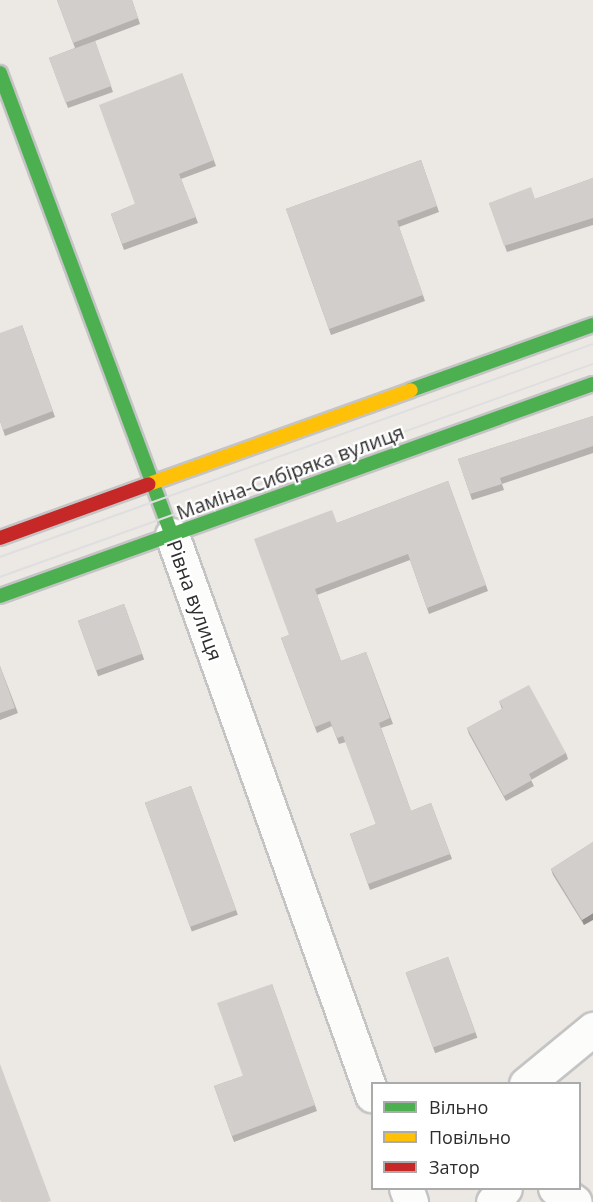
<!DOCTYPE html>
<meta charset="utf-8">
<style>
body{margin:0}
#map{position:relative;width:593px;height:1202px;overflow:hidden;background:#ece8e4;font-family:"Open Sans",sans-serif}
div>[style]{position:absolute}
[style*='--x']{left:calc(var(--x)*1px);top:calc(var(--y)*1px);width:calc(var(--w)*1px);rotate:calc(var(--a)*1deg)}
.roads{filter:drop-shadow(2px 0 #c5c4c5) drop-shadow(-2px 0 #c5c4c5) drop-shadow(0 2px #c5c4c5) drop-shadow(0 -2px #c5c4c5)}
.street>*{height:33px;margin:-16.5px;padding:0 16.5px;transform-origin:16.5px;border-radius:16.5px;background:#fcfcfb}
.fast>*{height:14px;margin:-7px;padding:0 7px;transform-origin:7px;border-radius:7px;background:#4caf50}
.slow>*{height:14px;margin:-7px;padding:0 7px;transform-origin:7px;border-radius:7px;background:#ffc107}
.jam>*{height:14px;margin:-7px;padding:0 7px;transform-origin:7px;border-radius:7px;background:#c62828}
.tram>*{height:1.5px;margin:-0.75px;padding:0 0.75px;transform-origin:0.75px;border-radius:0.75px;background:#dfdfe1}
.wall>*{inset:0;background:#b4b1af;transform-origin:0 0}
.shaded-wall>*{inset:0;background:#92908e}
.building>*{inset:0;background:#d1cecb;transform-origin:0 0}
span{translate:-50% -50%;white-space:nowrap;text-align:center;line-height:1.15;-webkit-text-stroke:4.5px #fff;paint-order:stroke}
.street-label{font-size:20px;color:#2e2e2e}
.legend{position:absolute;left:371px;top:1082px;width:210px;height:108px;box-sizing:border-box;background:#fff;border:2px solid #ababab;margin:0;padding:8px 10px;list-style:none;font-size:18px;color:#2e2e2e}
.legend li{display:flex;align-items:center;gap:12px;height:30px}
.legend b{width:30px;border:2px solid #ababab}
</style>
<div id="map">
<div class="roads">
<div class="street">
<div style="--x:172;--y:535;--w:595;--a:70.35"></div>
<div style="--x:526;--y:1084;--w:87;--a:-39.4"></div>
<div style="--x:406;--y:1188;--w:15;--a:70"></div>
<div style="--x:555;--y:1188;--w:24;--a:35"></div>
<div style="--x:493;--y:1202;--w:18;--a:-49"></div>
</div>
<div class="fast">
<div style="--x:0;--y:73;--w:493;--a:69.6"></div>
<div style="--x:411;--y:390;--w:193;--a:-19.7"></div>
<div style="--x:0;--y:596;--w:630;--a:-19.67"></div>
</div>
<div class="slow">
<div style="--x:149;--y:484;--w:278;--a:-19.7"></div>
</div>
<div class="jam">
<div style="--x:0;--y:538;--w:158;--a:-19.9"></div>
</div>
</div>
<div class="tram">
<div style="--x:0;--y:557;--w:630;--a:-19.76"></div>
<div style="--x:0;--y:577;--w:630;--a:-19.76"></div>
</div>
<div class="wall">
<div style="clip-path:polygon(57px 0,132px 0,140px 24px,95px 41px,113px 92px,68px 108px,49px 58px,75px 48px)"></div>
<div style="clip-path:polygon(182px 73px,216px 166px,181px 179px,198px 223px,124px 250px,111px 214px,135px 204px)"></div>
<div style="clip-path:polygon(421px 160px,439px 212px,399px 227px,425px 301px,331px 335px,286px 209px)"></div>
<div style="clip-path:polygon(593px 178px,593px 225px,507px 252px,489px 203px,535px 199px)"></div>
<div style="clip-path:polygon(22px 325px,55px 417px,5px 436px,0 421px)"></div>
<div style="clip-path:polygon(593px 416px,593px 453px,502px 484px,504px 490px,472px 500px,458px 459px)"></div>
<div style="clip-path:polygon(448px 481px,488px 591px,429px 614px,410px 560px,317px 595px,341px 661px,366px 652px,393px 724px,381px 728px,411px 811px,431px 803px,452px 859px,370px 890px,350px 834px,376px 824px,346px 742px,339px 744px,332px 726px,317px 733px,281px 638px,289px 635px,337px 523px)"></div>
<div style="left:124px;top:604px;width:59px;height:49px;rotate:70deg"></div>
<div style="clip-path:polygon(0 666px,18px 713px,0 720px)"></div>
<div style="clip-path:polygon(499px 701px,566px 753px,568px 759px,531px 780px,534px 786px,506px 801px,469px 734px,467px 728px,502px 709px)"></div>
<div style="left:191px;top:786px;width:137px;height:49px;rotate:70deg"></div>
<div style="clip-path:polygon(593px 842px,584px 925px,553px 875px,551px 869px)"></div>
<div style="left:448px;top:957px;width:86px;height:45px;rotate:70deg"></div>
<div style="clip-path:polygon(272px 984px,317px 1111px,234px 1142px,214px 1086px,243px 1076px)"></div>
</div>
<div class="shaded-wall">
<div style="clip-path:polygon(593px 913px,593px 920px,584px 925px,582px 920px)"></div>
</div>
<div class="building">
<div style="clip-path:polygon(57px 0,132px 0,138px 18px,73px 43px)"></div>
<div style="left:95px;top:41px;width:48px;height:49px;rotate:70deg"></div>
<div style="clip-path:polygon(182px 73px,214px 160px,179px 174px,196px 217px,122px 244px,111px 214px,135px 204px,99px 105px)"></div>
<div style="clip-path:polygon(421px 160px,437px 206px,397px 221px,423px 295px,329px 329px,286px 209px)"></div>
<div style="clip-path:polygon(593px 178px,593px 218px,504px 246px,489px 203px,531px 187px,535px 199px)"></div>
<div style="clip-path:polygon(22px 325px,53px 411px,3px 430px,0 421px,0 333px)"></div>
<div style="clip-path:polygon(593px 416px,593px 446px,500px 478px,502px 484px,470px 494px,458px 459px)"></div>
<div style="clip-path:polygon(448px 481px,486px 585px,427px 608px,408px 554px,315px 589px,341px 661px,366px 652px,390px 718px,379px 723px,411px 811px,431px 803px,450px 854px,368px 884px,350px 834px,376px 824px,343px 736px,337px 738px,330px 721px,315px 727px,281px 638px,289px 635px,254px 539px,332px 510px,337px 523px)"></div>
<div style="left:124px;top:604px;width:53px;height:49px;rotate:70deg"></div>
<div style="clip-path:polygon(0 666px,15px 708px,0 713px)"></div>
<div style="clip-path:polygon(529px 685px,566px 753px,529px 774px,532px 780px,504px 796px,467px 728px,503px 708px,499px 701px)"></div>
<div style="left:191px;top:786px;width:132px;height:49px;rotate:70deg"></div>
<div style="clip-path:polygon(593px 842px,593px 913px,582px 920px,551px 869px)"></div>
<div style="left:448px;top:957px;width:80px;height:45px;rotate:70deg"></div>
<div style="clip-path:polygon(272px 984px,315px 1105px,232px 1136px,214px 1086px,243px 1076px,217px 1003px)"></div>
<div style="clip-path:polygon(0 1064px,51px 1201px,47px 1202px,1px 1202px,0 1200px)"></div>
</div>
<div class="street-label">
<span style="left:290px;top:472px;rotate:-20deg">Маміна-Сибіряка вулиця</span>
<span style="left:195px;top:600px;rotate:70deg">Рівна вулиця</span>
</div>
<ul class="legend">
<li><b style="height:8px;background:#4caf50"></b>Вільно</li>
<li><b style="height:8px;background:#ffc107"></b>Повільно</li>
<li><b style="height:8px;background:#c62828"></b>Затор</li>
</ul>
</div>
